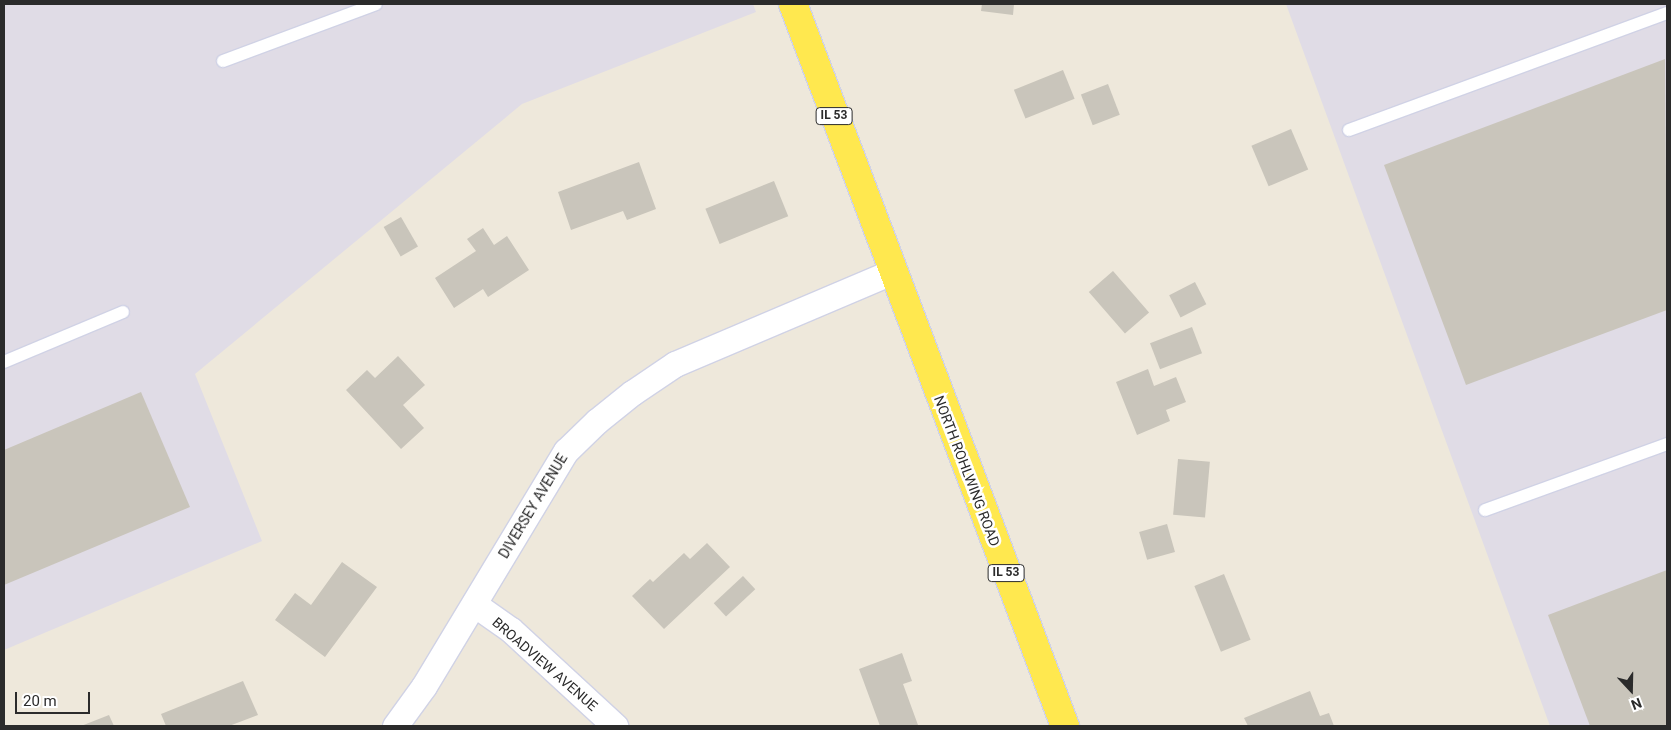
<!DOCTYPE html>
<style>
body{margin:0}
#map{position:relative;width:1671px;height:730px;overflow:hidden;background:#eee8db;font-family:Roboto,sans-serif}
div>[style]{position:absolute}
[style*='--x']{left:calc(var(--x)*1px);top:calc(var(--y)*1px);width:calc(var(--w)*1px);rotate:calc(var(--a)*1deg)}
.industrial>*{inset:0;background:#e0dce6}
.building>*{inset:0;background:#c9c5bb;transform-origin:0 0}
.roads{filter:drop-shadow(1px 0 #d0d2e5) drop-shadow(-1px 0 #d0d2e5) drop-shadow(0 1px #d0d2e5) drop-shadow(0 -1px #d0d2e5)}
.service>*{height:12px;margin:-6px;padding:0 6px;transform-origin:6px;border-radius:6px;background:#fff}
.minor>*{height:25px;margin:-12.5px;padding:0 12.5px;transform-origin:12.5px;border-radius:12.5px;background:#fff}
.primary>*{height:28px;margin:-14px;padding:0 14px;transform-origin:14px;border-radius:14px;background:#ffe84f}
span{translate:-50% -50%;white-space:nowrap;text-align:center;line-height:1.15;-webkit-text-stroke:5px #fff;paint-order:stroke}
.shield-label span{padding:1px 4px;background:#fff;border:1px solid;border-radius:4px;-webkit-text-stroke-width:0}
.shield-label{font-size:12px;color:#2b2b2b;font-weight:700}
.street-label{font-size:14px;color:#2b2b2b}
.frame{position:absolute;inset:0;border:5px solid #2b2b2b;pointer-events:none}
.north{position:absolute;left:1606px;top:665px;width:50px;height:50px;-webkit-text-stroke:4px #fff;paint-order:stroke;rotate:159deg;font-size:14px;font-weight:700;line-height:20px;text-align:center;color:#2b2b2b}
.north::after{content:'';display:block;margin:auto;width:18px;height:22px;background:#2b2b2b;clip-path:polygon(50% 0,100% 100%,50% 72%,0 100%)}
.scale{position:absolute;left:15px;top:692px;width:75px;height:22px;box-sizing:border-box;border:2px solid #2b2b2b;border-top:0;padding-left:6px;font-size:15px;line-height:18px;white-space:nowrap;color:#2b2b2b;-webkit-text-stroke:4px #fff;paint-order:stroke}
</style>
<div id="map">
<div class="industrial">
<div style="clip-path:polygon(4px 4px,753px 4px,756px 12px,522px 104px,195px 374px,262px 541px,4px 650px)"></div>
<div style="clip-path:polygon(1286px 4px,1667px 4px,1667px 726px,1550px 726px)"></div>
</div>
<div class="building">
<div style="clip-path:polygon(982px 4px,1014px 4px,1013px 15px,981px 11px)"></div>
<div style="clip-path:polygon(1665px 59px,1667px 310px,1466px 385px,1384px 165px)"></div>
<div style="left:1063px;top:70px;width:31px;height:53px;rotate:68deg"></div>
<div style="left:1108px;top:84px;width:33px;height:29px;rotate:69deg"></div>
<div style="left:1291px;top:129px;width:44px;height:43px;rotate:67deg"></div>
<div style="clip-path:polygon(639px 162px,656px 209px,627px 220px,623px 211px,571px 230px,558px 192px)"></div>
<div style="left:774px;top:181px;width:38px;height:74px;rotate:68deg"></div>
<div style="left:401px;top:217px;width:34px;height:20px;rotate:60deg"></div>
<div style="clip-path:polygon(483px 228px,494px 245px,507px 236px,529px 270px,488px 297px,483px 289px,454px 308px,435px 278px,476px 251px,467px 239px)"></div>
<div style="left:1113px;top:271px;width:55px;height:32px;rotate:49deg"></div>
<div style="left:1195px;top:282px;width:25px;height:29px;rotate:63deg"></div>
<div style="left:1192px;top:327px;width:28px;height:45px;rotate:69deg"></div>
<div style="clip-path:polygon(398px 356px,425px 385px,403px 405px,424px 428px,401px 449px,346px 390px,367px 370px,375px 378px)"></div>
<div style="clip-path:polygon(1148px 369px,1154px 386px,1176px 377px,1186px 402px,1166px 410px,1170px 421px,1137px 435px,1116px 382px)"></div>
<div style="clip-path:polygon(141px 392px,190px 507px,4px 585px,4px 450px)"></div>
<div style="left:1178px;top:459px;width:32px;height:56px;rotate:5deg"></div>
<div style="left:1167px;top:524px;width:29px;height:29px;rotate:74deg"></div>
<div style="clip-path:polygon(707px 543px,730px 567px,664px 629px,632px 596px,650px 579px,653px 582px,684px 553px,690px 559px)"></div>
<div style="clip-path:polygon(342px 562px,377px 587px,325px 657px,275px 620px,295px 593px,311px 605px)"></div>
<div style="clip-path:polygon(1667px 570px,1667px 726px,1590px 726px,1548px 615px)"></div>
<div style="left:1224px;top:574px;width:71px;height:32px;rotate:68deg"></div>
<div style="left:743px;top:576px;width:18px;height:40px;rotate:47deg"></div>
<div style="clip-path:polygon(902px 653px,912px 681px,903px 684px,918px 725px,880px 726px,859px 669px)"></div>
<div style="clip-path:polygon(243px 681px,258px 715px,229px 726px,166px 726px,161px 714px)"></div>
<div style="clip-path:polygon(1310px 691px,1320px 716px,1329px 713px,1334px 726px,1248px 726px,1244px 718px)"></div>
<div style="clip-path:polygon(109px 715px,114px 726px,81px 726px)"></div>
</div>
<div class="roads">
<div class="service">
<div style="--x:223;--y:61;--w:163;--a:-20.4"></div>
<div style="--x:1349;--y:130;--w:339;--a:-20.2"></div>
<div style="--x:4;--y:362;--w:129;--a:-22.8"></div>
<div style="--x:1485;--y:510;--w:194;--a:-19.9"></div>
</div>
<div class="minor">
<div style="--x:474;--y:604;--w:45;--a:35.1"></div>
<div style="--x:511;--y:630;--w:142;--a:42.7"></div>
<div style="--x:395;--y:726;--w:49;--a:-54.1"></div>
<div style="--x:424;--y:686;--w:275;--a:-58.9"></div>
<div style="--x:566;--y:451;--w:43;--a:-44.1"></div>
<div style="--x:597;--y:421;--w:45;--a:-38.7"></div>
<div style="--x:632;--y:393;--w:52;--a:-34"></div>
<div style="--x:675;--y:364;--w:236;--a:-23"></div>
</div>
<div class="primary">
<div style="--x:793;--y:4;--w:772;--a:69.36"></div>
</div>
</div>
<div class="shield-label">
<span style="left:834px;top:116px">IL 53</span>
<span style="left:1006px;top:573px">IL 53</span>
</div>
<div class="street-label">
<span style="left:967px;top:471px;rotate:69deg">NORTH ROHLWING ROAD</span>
<span style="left:533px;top:506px;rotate:-59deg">DIVERSEY AVENUE</span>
<span style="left:545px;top:664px;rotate:41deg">BROADVIEW AVENUE</span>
</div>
<div class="frame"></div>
<div class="north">N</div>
<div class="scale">20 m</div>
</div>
